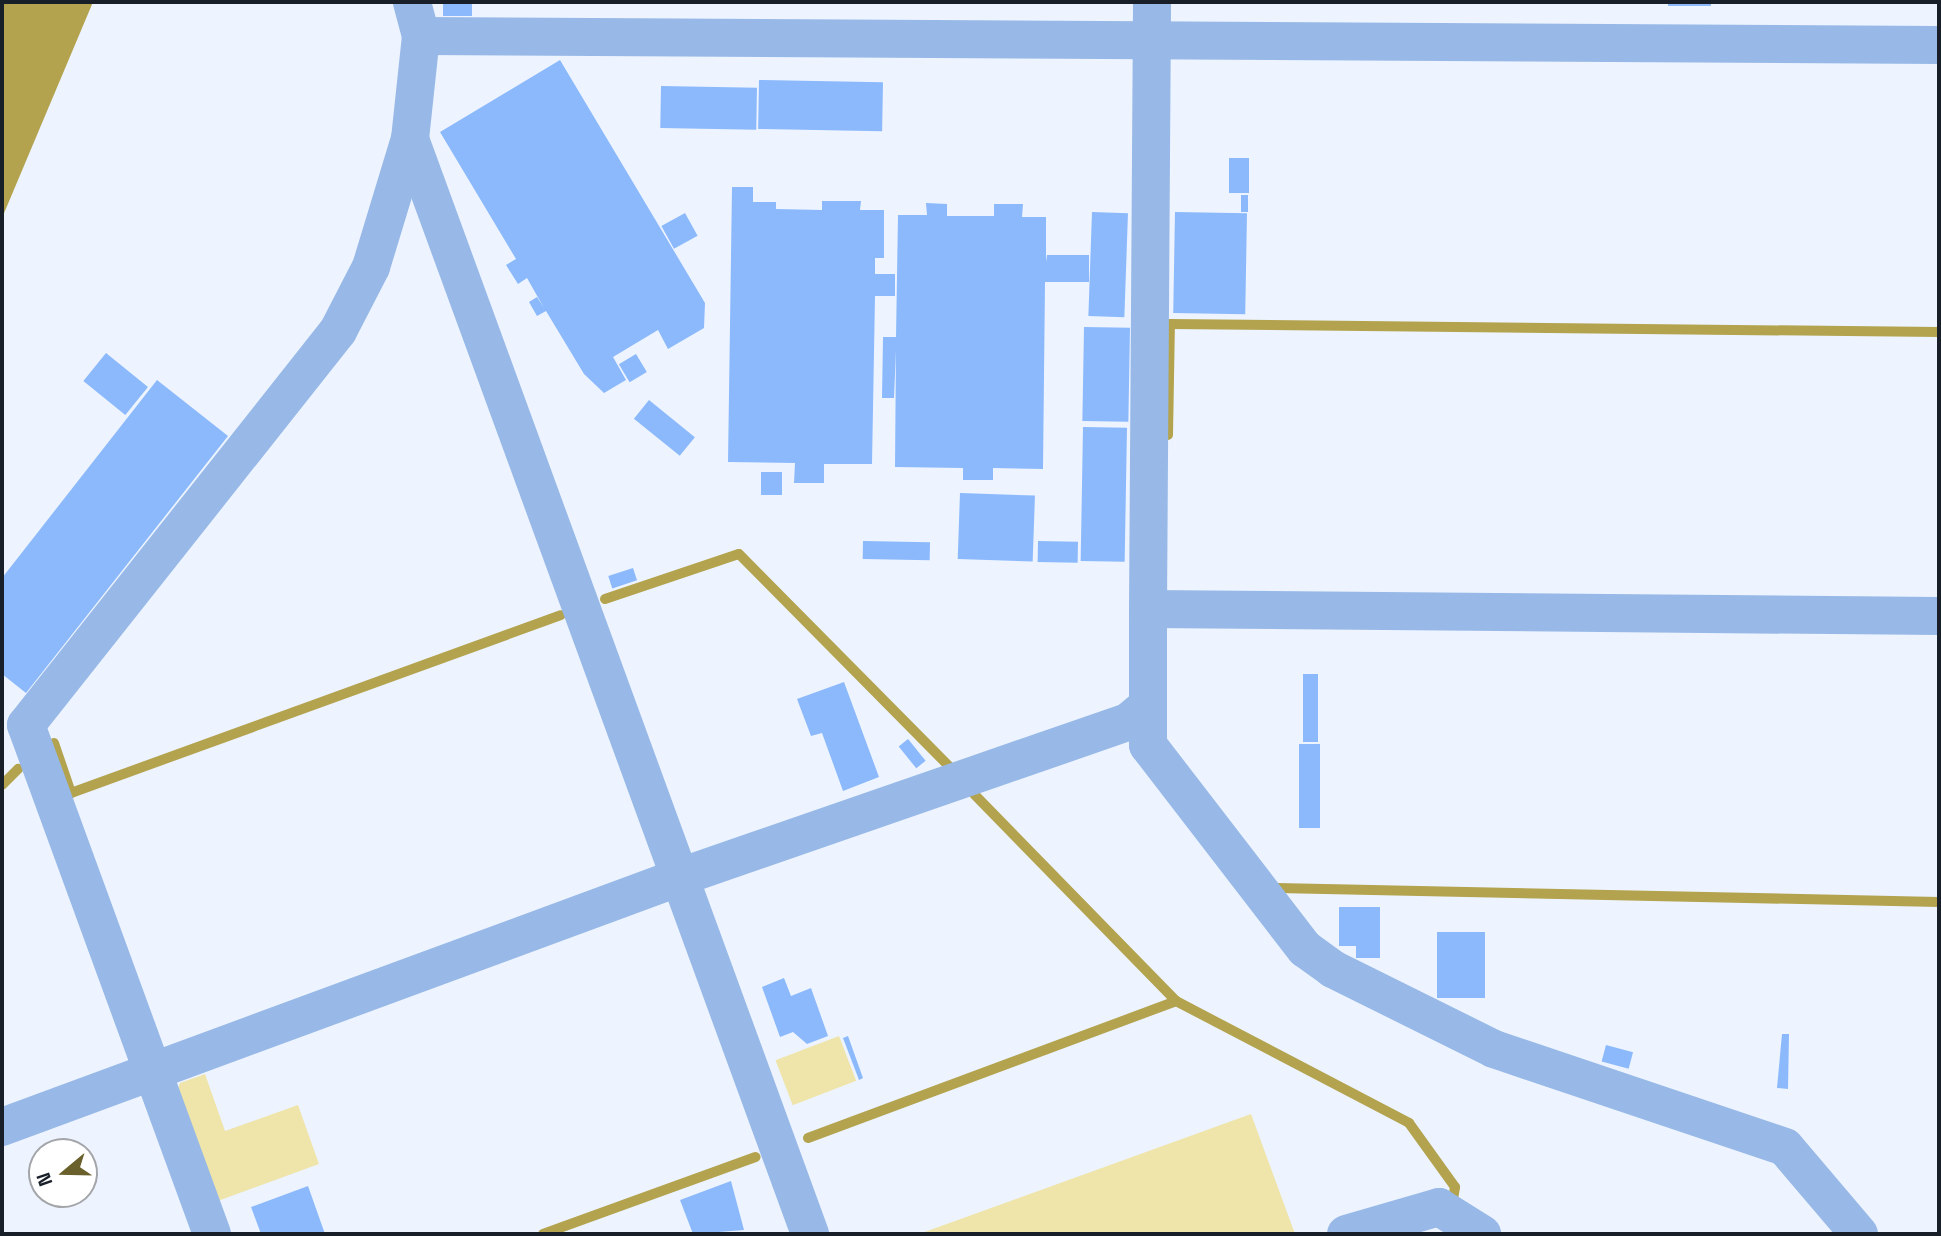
<!DOCTYPE html>
<style>
body{margin:0}
#map{position:relative;width:1941px;height:1236px;overflow:hidden;background:#edf4ff;font-family:"Space Grotesk",sans-serif}
div>[style]{position:absolute}
[style*='--x']{left:calc(var(--x)*1px);top:calc(var(--y)*1px);width:calc(var(--w)*1px);rotate:calc(var(--a)*1deg)}
.green>*{inset:0;background:#efe4aa;transform-origin:0 0}
.water>*{inset:0;background:#b3a34e}
.stream>*{height:10px;margin:-5px;padding:0 5px;transform-origin:5px;border-radius:5px;background:#b3a34e}
.building>*{inset:0;background:#8bb9fc;transform-origin:0 0}
.minor>*{height:38px;margin:-19px;padding:0 19px;transform-origin:19px;border-radius:19px;background:#98b9e7}
span{translate:-50% -50%;white-space:nowrap;text-align:center;line-height:1.15;-webkit-text-stroke:7px #fff;paint-order:stroke}
.frame{position:absolute;inset:0;border:4px solid #191f28;pointer-events:none}
.north{position:absolute;left:28px;top:1138px;width:70px;height:70px;box-sizing:border-box;background:#fff;border:2px solid #a3a5a9;border-radius:50%;rotate:251deg;font-size:19px;font-weight:700;line-height:28px;text-align:center;color:#191f28}
.north::after{content:'';display:block;margin:auto;width:24px;height:32px;background:#69602c;clip-path:polygon(50% 0,100% 100%,50% 72%,0 100%)}
</style>
<div id="map">
<div class="green">
<div style="left:839px;top:1036px;width:48px;height:68px;rotate:69deg"></div>
<div style="clip-path:polygon(205px 1074px,225px 1131px,298px 1105px,319px 1164px,215px 1202px,176px 1093px,180px 1083px)"></div>
<div style="clip-path:polygon(1251px 1114px,1295px 1234px,919px 1234px)"></div>
</div>
<div class="water">
<div style="clip-path:polygon(2px 2px,93px 2px,2px 218px)"></div>
</div>
<div class="stream">
<div style="--x:1168;--y:435;--w:111;--a:-89"></div>
<div style="--x:1170;--y:324;--w:769;--a:0.6"></div>
<div style="--x:605;--y:599;--w:141;--a:-18.6"></div>
<div style="--x:739;--y:554;--w:303;--a:45.3"></div>
<div style="--x:54;--y:743;--w:53;--a:71.2"></div>
<div style="--x:71;--y:793;--w:521;--a:-19.96"></div>
<div style="--x:2;--y:785;--w:23;--a:-45"></div>
<div style="--x:974;--y:794;--w:289;--a:45.7"></div>
<div style="--x:1176;--y:1001;--w:263;--a:27.6"></div>
<div style="--x:1409;--y:1123;--w:79;--a:54.3"></div>
<div style="--x:1455;--y:1187;--w:12;--a:99"></div>
<div style="--x:1277;--y:888;--w:662;--a:1.21"></div>
<div style="--x:808;--y:1138;--w:393;--a:-20.4"></div>
<div style="--x:543;--y:1234;--w:226;--a:-19.9"></div>
</div>
<div class="building">
<div style="left:443px;top:2px;width:29px;height:14px"></div>
<div style="left:1668px;top:2px;width:43px;height:4px"></div>
<div style="clip-path:polygon(560px 60px,705px 303px,704px 328px,668px 349px,658px 330px,613px 357px,626px 380px,604px 393px,584px 374px,546px 311px,537px 316px,529px 302px,537px 297px,544px 308px,527px 278px,518px 284px,506px 265px,516px 259px,440px 132px)"></div>
<div style="left:759px;top:80px;width:124px;height:49px;rotate:1deg"></div>
<div style="left:661px;top:86px;width:96px;height:42px;rotate:1deg"></div>
<div style="left:1229px;top:158px;width:20px;height:35px"></div>
<div style="clip-path:polygon(732px 187px,753px 187px,753px 202px,776px 202px,776px 209px,822px 210px,822px 201px,861px 201px,860px 210px,884px 210px,884px 258px,875px 258px,875px 274px,895px 274px,895px 296px,875px 296px,872px 464px,824px 464px,824px 483px,794px 483px,795px 463px,728px 462px)"></div>
<div style="left:1241px;top:195px;width:7px;height:17px"></div>
<div style="clip-path:polygon(926px 203px,947px 204px,947px 216px,994px 216px,994px 204px,1023px 204px,1022px 217px,1046px 217px,1046px 262px,1047px 255px,1089px 255px,1089px 282px,1045px 282px,1043px 469px,993px 468px,993px 480px,963px 480px,963px 468px,895px 467px,896px 350px,894px 398px,882px 398px,883px 337px,896px 337px,898px 215px,927px 215px)"></div>
<div style="left:1092px;top:212px;width:36px;height:104px;rotate:2deg"></div>
<div style="left:1175px;top:212px;width:72px;height:101px;rotate:1deg"></div>
<div style="left:685px;top:213px;width:26px;height:27px;rotate:61deg"></div>
<div style="left:1084px;top:327px;width:46px;height:94px;rotate:1deg"></div>
<div style="left:106px;top:353px;width:54px;height:36px;rotate:39deg"></div>
<div style="left:636px;top:354px;width:21px;height:20px;rotate:59deg"></div>
<div style="clip-path:polygon(157px 380px,228px 436px,26px 693px,2px 674px,2px 578px)"></div>
<div style="left:649px;top:400px;width:59px;height:24px;rotate:39deg"></div>
<div style="left:1083px;top:427px;width:44px;height:134px;rotate:1deg"></div>
<div style="left:761px;top:472px;width:21px;height:23px"></div>
<div style="left:960px;top:493px;width:75px;height:66px;rotate:2deg"></div>
<div style="left:863px;top:541px;width:67px;height:18px;rotate:1deg"></div>
<div style="left:1038px;top:541px;width:40px;height:21px;rotate:1deg"></div>
<div style="left:633px;top:568px;width:13px;height:26px;rotate:72deg"></div>
<div style="left:1303px;top:674px;width:15px;height:68px"></div>
<div style="clip-path:polygon(844px 682px,879px 777px,843px 791px,822px 733px,811px 736px,797px 699px)"></div>
<div style="left:908px;top:739px;width:28px;height:12px;rotate:51deg"></div>
<div style="left:1299px;top:744px;width:21px;height:84px"></div>
<div style="clip-path:polygon(1339px 907px,1380px 907px,1380px 958px,1356px 958px,1356px 946px,1339px 946px)"></div>
<div style="left:1437px;top:932px;width:48px;height:66px"></div>
<div style="clip-path:polygon(784px 978px,791px 996px,811px 988px,828px 1036px,807px 1044px,793px 1032px,780px 1037px,762px 987px)"></div>
<div style="clip-path:polygon(1782px 1034px,1789px 1034px,1788px 1089px,1777px 1088px)"></div>
<div style="clip-path:polygon(848px 1036px,863px 1078px,859px 1080px,843px 1038px)"></div>
<div style="left:1606px;top:1045px;width:28px;height:17px;rotate:15deg"></div>
<div style="clip-path:polygon(731px 1181px,744px 1230px,693px 1234px,680px 1200px)"></div>
<div style="clip-path:polygon(308px 1186px,325px 1234px,261px 1234px,251px 1207px)"></div>
</div>
<div class="minor">
<div style="--x:421;--y:36;--w:1518;--a:0.34"></div>
<div style="--x:410;--y:139;--w:1166;--a:69.93"></div>
<div style="--x:1148;--y:609;--w:607;--a:-89.62"></div>
<div style="--x:2;--y:1127;--w:723;--a:-20.24"></div>
<div style="--x:680;--y:877;--w:474;--a:-19.1"></div>
<div style="--x:1128;--y:722;--w:26;--a:-40"></div>
<div style="--x:212;--y:1234;--w:542;--a:-110.07"></div>
<div style="--x:26;--y:725;--w:503;--a:-51.63"></div>
<div style="--x:338;--y:331;--w:72;--a:-62.7"></div>
<div style="--x:371;--y:267;--w:134;--a:-73.1"></div>
<div style="--x:410;--y:139;--w:104;--a:-83.9"></div>
<div style="--x:421;--y:36;--w:35;--a:-105"></div>
<div style="--x:1346;--y:1234;--w:97;--a:-16.2"></div>
<div style="--x:1439;--y:1207;--w:51;--a:32.1"></div>
<div style="--x:1859;--y:1234;--w:114;--a:-130.4"></div>
<div style="--x:1785;--y:1147;--w:307;--a:-161.4"></div>
<div style="--x:1494;--y:1049;--w:180;--a:-153.6"></div>
<div style="--x:1333;--y:969;--w:34;--a:-144"></div>
<div style="--x:1305;--y:949;--w:257;--a:-127.6"></div>
<div style="--x:1148;--y:745;--w:136;--a:-90"></div>
<div style="--x:1148;--y:609;--w:791;--a:0.51"></div>
</div>
<div class="frame"></div>
<div class="north">N</div>
</div>
